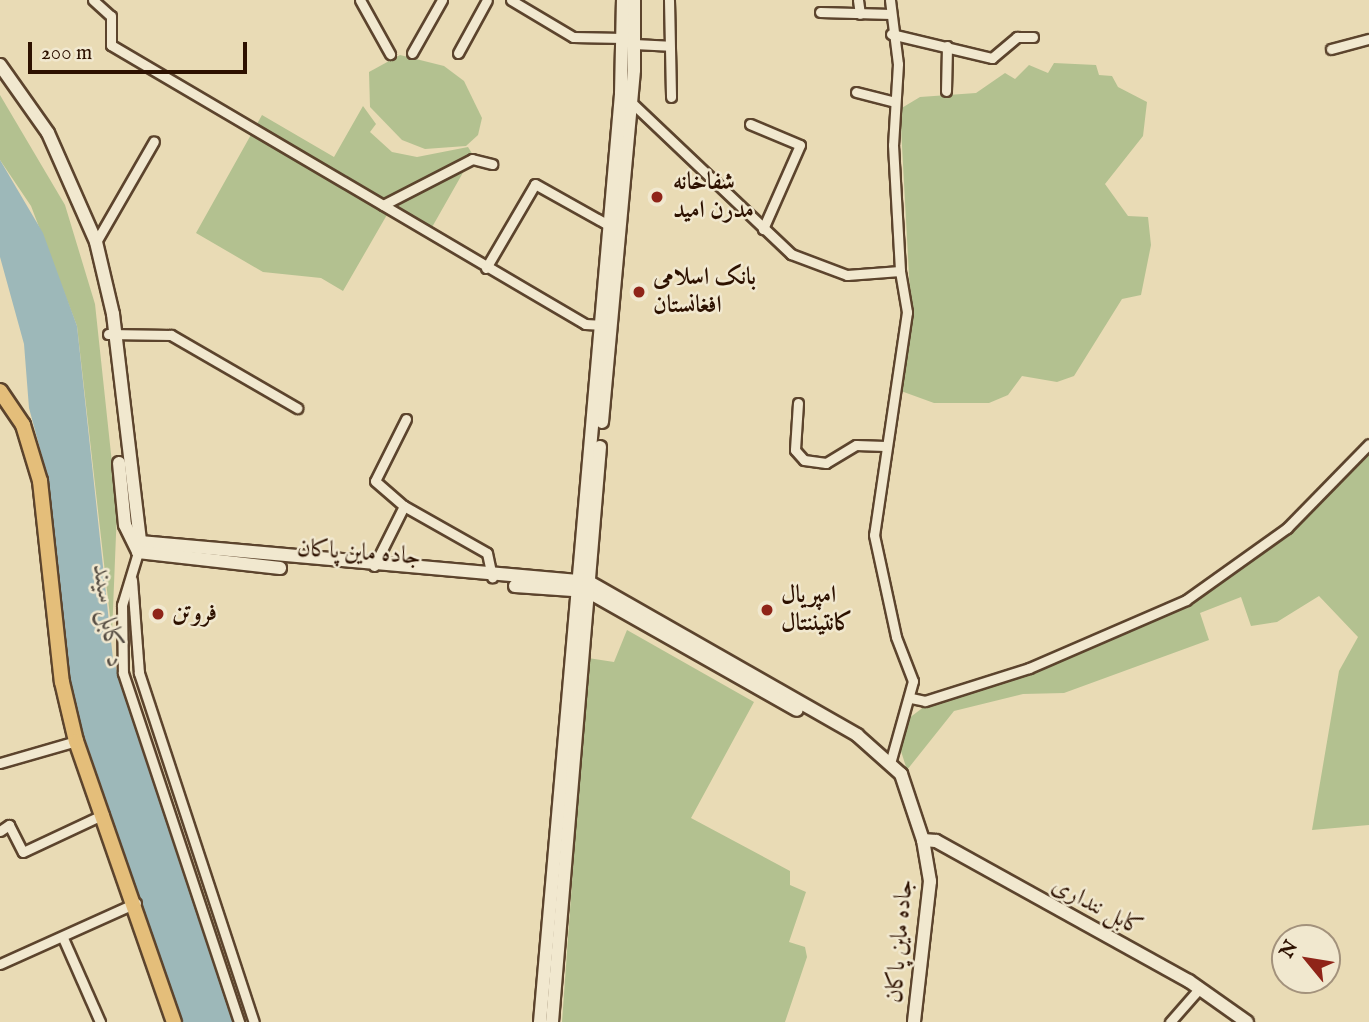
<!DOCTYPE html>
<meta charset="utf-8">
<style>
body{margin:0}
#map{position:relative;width:1369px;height:1022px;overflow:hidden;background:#e9dbb5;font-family:"IM FELL English",Amiri,serif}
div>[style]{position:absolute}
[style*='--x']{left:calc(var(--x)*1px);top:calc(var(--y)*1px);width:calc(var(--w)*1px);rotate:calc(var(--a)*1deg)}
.green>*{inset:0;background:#b3c190}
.water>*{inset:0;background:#9db8b9}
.roads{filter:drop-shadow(2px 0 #5c442d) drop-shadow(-2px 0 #5c442d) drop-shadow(0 2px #5c442d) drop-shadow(0 -2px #5c442d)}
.street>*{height:9px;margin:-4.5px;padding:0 4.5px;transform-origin:4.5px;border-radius:4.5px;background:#f1e8cf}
.secondary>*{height:12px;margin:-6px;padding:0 6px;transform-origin:6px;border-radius:6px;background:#f1e8cf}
.primary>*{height:14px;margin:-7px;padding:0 7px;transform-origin:7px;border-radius:7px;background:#e4be7a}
.dots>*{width:19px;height:19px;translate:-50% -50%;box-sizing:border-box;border:4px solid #f1e8cf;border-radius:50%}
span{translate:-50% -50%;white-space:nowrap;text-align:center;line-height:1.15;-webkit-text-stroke:5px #f1e8cf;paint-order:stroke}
.poi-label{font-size:24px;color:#2d1100;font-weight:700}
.left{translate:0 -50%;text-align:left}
.street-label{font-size:24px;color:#2d1100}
.water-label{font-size:26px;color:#544b41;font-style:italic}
.north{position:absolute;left:1271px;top:924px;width:70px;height:70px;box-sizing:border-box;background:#f1e8cf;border:2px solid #a3927c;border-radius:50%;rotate:300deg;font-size:19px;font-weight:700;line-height:28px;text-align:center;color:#2d1100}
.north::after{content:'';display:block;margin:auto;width:24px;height:32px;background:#8f2418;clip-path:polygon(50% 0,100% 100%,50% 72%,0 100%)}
.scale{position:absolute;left:28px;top:42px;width:219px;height:32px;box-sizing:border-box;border:4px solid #2d1100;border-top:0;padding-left:9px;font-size:21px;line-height:24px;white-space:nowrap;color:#2d1100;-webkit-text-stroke:5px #f1e8cf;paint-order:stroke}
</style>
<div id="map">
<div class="green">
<div style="clip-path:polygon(400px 55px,444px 66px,464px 81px,482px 118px,478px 135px,466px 146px,425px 149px,402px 140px,370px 107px,369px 72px)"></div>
<div style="clip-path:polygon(1054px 63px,1096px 65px,1099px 75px,1112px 76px,1118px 87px,1147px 102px,1143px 136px,1105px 184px,1128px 216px,1148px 217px,1151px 245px,1141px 295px,1122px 299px,1074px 376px,1057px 382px,1022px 376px,1008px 395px,989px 403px,934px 403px,901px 391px,911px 312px,900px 109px,920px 97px,976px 93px,1005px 73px,1015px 79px,1029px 65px,1048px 73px)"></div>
<div style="clip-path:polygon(0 95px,65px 205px,95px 304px,117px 510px,112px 634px,77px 326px,31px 206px,0 160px)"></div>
<div style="clip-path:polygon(363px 106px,376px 124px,370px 132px,392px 152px,417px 157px,468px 147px,473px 155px,427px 236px,388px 213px,343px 291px,321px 278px,263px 272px,196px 233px,262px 115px,334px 157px)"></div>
<div style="clip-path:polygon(1369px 451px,1369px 825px,1312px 830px,1339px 671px,1358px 637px,1319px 596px,1277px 622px,1251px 626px,1241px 597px,1200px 613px,1209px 640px,1064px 693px,1023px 694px,954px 711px,907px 770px,899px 745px,904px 722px,925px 706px,1031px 672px,1189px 604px,1290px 531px)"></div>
<div style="clip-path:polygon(627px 630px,754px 702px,691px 818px,790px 871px,790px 885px,806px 892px,789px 942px,805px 947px,807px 957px,785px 1022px,562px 1022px,588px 658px,614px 662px)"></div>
</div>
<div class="water">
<div style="clip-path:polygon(0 160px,43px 233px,77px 326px,113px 659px,235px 1022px,183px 1022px,72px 701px,46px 471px,29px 408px,24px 344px,0 257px)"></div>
</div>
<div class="roads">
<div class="street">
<div style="--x:93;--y:0;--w:24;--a:42"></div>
<div style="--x:111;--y:16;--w:29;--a:90"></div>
<div style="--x:111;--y:45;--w:550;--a:30.48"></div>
<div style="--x:585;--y:324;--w:21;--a:3"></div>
<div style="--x:360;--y:0;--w:62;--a:60.9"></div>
<div style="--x:511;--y:0;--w:72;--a:30.8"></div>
<div style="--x:573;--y:37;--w:50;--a:1.1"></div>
<div style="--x:669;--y:0;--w:97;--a:88.8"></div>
<div style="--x:858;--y:0;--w:14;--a:82"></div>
<div style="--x:890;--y:0;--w:64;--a:82.9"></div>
<div style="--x:898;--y:64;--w:81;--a:93.5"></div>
<div style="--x:893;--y:145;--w:126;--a:86.8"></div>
<div style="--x:900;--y:271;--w:42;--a:80.3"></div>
<div style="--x:907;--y:312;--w:225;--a:98.4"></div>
<div style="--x:874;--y:535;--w:104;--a:77.8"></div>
<div style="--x:896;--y:637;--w:47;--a:68.9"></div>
<div style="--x:913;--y:681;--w:82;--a:105.6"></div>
<div style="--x:820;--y:12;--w:71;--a:1.6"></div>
<div style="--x:891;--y:34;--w:104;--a:13.4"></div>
<div style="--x:992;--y:58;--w:33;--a:-40"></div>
<div style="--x:1017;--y:37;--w:16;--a:0"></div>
<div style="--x:634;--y:44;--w:35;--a:3"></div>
<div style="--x:1331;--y:49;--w:39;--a:-15"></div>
<div style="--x:412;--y:53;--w:61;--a:-60.5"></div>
<div style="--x:458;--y:53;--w:60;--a:-61.3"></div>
<div style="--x:946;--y:91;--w:45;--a:-88.7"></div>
<div style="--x:856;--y:92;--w:40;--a:14.4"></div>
<div style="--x:631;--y:102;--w:221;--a:43.5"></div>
<div style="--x:791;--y:254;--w:60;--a:20.6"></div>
<div style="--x:847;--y:275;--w:53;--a:-4.3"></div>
<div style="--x:750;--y:124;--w:54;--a:22.8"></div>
<div style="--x:800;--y:145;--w:92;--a:113.8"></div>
<div style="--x:383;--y:205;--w:100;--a:-27.3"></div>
<div style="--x:472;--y:159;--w:21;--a:14"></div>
<div style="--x:96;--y:242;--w:116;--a:-60.1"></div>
<div style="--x:486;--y:268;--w:97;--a:-59.7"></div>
<div style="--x:535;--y:184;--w:86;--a:29.2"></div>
<div style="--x:108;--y:334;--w:63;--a:0.9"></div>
<div style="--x:171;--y:335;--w:146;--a:30.1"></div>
<div style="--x:798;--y:403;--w:47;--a:93.7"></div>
<div style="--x:795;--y:450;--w:13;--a:48"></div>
<div style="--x:804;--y:460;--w:22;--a:8"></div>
<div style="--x:826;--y:463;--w:35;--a:-31"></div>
<div style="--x:856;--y:445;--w:29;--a:2"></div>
<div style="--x:406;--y:419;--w:69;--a:116.6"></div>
<div style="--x:375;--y:481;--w:38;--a:41"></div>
<div style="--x:404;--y:506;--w:95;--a:29.5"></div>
<div style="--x:487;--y:553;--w:25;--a:78"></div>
<div style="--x:139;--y:549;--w:59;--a:106.9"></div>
<div style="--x:122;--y:605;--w:68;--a:89.2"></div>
<div style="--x:123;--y:673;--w:368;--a:71.6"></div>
<div style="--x:374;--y:566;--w:67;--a:-63.4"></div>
<div style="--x:132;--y:580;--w:93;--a:85.7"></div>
<div style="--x:139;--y:673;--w:367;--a:71.8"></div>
<div style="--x:911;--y:698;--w:14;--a:12"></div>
<div style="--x:925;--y:701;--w:109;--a:-17.6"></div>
<div style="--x:1029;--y:668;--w:171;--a:-23.4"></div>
<div style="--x:1186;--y:600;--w:124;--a:-35.5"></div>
<div style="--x:1287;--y:528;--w:117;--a:-45.7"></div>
<div style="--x:0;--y:763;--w:79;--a:-16.1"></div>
<div style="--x:0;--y:831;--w:11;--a:-34"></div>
<div style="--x:9;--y:825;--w:30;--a:63"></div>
<div style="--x:23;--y:852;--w:89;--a:-25.1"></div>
<div style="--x:63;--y:938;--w:92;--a:66.2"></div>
<div style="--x:0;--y:964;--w:149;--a:-24.2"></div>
<div style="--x:1170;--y:1022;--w:44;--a:-48.7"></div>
</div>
<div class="secondary">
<div style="--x:0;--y:65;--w:83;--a:54.8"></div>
<div style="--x:48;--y:133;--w:119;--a:66.2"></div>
<div style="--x:96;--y:242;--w:74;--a:76.7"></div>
<div style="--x:113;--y:314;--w:230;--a:83.2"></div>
<div style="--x:140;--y:542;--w:451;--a:5.1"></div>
<div style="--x:589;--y:582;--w:309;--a:29.7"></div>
<div style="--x:857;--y:735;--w:59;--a:41.6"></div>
<div style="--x:901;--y:774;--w:70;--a:71.6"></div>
<div style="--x:923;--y:840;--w:42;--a:80.3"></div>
<div style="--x:930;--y:881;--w:142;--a:96.5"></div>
<div style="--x:602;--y:422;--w:353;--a:-84.8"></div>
<div style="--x:634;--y:70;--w:70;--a:-90"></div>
<div style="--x:119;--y:463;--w:62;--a:84.5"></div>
<div style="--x:125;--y:525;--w:30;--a:64"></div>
<div style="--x:138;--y:552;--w:143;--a:6.4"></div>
<div style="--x:515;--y:586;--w:72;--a:4"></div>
<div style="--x:587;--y:591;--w:241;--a:29.5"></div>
<div style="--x:923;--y:840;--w:13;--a:4"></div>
<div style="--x:936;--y:841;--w:289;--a:29"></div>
<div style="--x:1189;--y:981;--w:71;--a:35.3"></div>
<div style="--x:540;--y:1022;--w:932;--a:-85.01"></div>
<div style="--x:621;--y:94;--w:94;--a:-88.8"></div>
<div style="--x:552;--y:1022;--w:577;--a:-85.23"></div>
</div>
<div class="primary">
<div style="--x:0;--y:391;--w:41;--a:55.9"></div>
<div style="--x:23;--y:425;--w:59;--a:73.1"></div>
<div style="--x:40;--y:481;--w:202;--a:83.8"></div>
<div style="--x:62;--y:682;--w:61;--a:76.7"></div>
<div style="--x:76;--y:741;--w:298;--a:70.8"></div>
</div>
</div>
<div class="dots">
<div style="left:657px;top:197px;background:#8f2418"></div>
<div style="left:639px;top:292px;background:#8f2418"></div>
<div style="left:767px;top:610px;background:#8f2418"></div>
<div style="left:158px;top:614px;background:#8f2418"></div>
</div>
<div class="poi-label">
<span class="left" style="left:673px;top:197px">شفاخانه<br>مدرن امید</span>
<span class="left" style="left:653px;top:292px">بانک اسلامی<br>افغانستان</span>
<span class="left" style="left:781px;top:610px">امپریال<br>کانتیننتال</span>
<span class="left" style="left:172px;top:614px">فروتن</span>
</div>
<div class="street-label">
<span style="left:359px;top:553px;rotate:4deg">جاده ماین پاکان</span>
<span style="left:1097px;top:907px;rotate:28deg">کابل ننداری</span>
<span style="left:900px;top:941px;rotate:-85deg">جاده ماین پاکان</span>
</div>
<div class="water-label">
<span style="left:108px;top:616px;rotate:82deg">د کابل سيند</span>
</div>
<div class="north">N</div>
<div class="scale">200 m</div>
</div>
